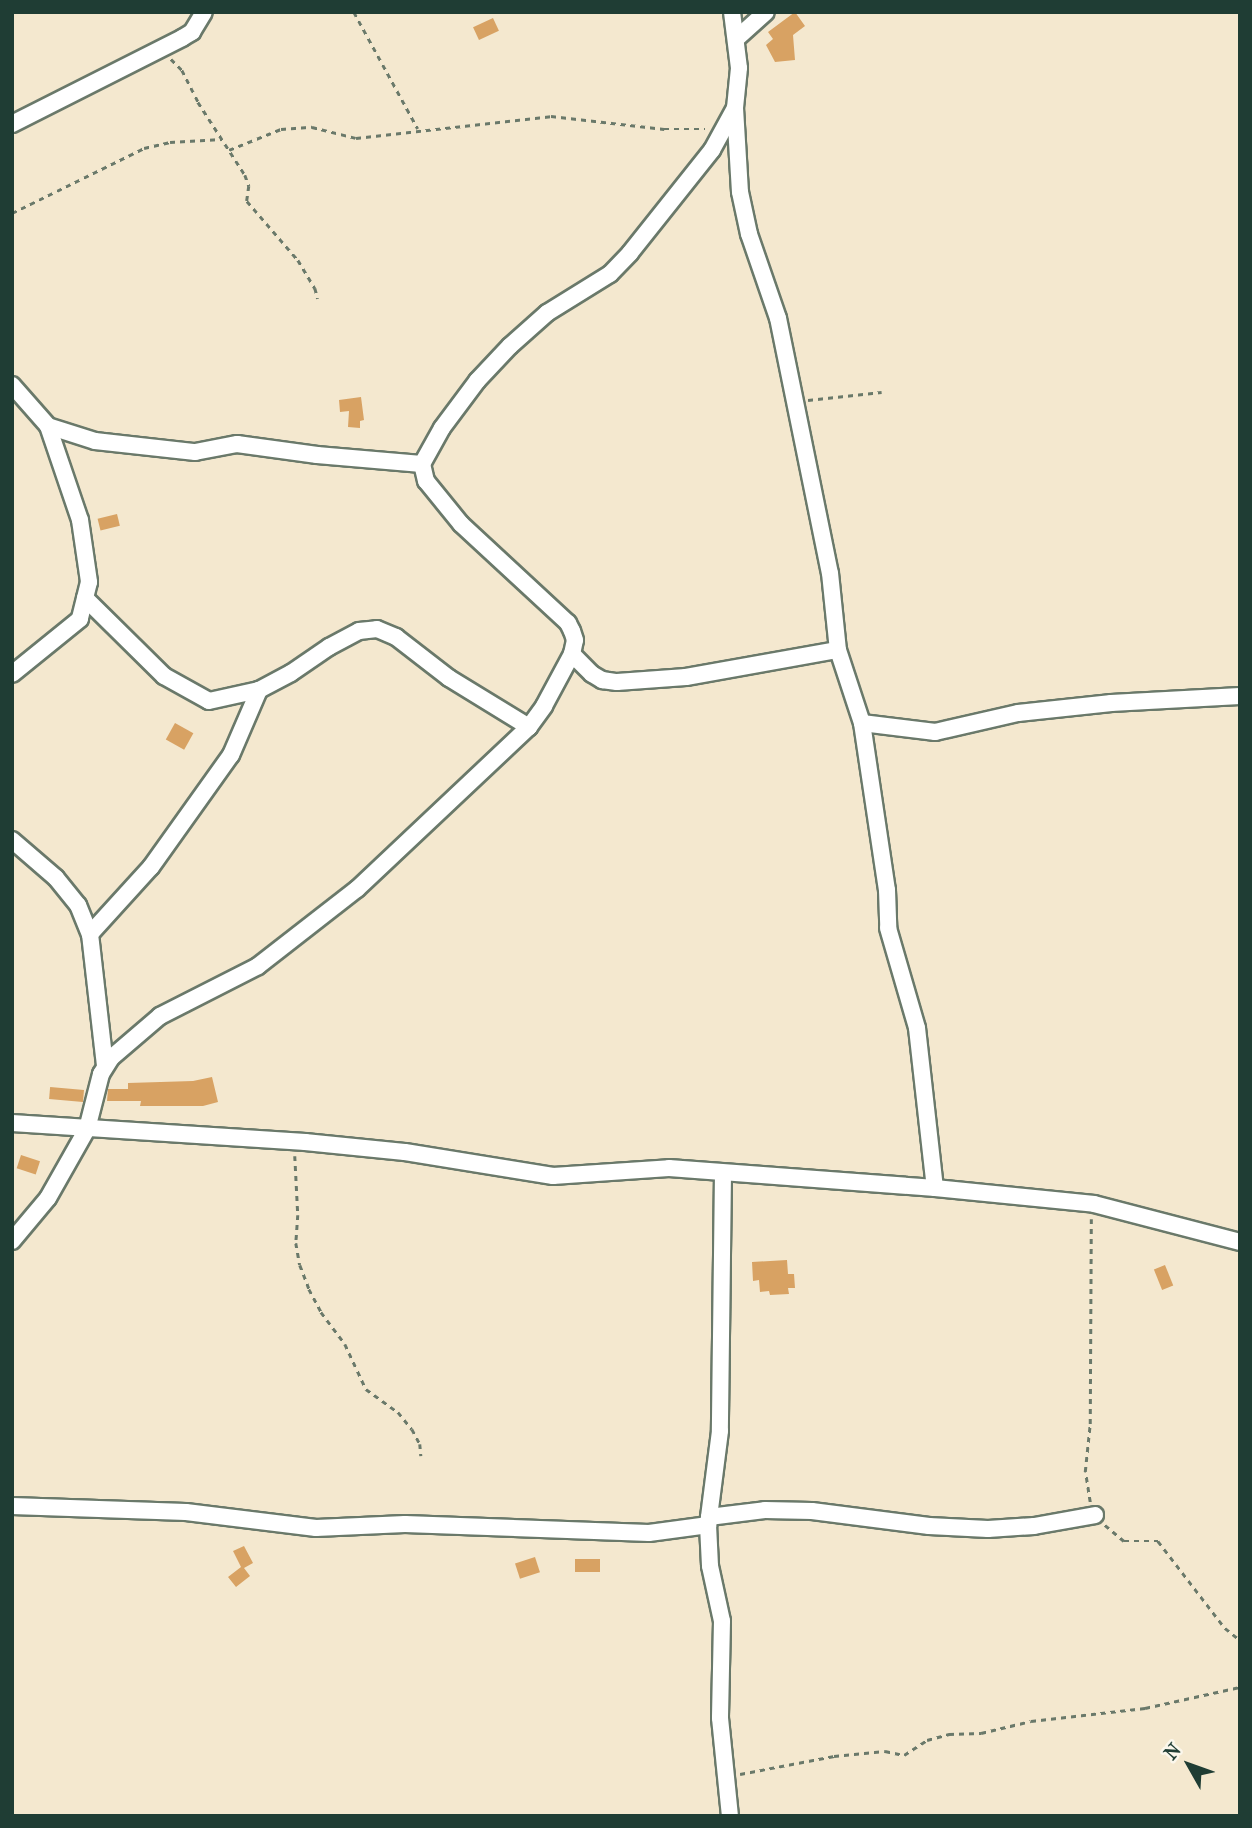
<!DOCTYPE html>
<style>
body{margin:0}
#map{position:relative;width:1252px;height:1828px;overflow:hidden;background:#f4e8cf;font-family:"IM FELL French Canon",serif}
div>[style]{position:absolute}
[style*='--x']{left:calc(var(--x)*1px);top:calc(var(--y)*1px);width:calc(var(--w)*1px);rotate:calc(var(--a)*1deg)}
.building>*{inset:0;background:#d8a263;transform-origin:0 0}
.path>*{height:2.5px;margin-top:-1.25px;transform-origin:0;background:repeating-linear-gradient(90deg,#6a796a 0 5px,transparent 0 10px)}
.roads{filter:drop-shadow(2px 0 #6a796a) drop-shadow(-2px 0 #6a796a) drop-shadow(0 2px #6a796a) drop-shadow(0 -2px #6a796a)}
.minor>*{height:16px;margin:-8px;padding:0 8px;transform-origin:8px;border-radius:8px;background:#fff}
span{translate:-50% -50%;white-space:nowrap;text-align:center;line-height:1.15;-webkit-text-stroke:7px #fbf7ec;paint-order:stroke}
.frame{position:absolute;inset:0;border:14px solid #1f3d34;pointer-events:none}
.north{position:absolute;left:1154px;top:1730px;width:70px;height:70px;-webkit-text-stroke:5px #fbf7ec;paint-order:stroke;rotate:310deg;font-size:19px;font-weight:700;line-height:28px;text-align:center;color:#1f3d34}
.north::after{content:'';display:block;margin:auto;width:24px;height:32px;background:#1f3d34;clip-path:polygon(50% 0,100% 100%,50% 72%,0 100%)}
</style>
<div id="map">
<div class="building">
<div style="clip-path:polygon(795px 12px,805px 26px,793px 35px,795px 60px,775px 62px,766px 45px,773px 39px,768px 32px)"></div>
<div style="left:493px;top:18px;width:14px;height:22px;rotate:65deg"></div>
<div style="clip-path:polygon(361px 397px,364px 420px,360px 421px,360px 428px,348px 427px,349px 411px,340px 412px,339px 400px)"></div>
<div style="left:117px;top:514px;width:12px;height:20px;rotate:76deg"></div>
<div style="left:175px;top:723px;width:21px;height:19px;rotate:29deg"></div>
<div style="clip-path:polygon(212px 1077px,218px 1102px,203px 1106px,140px 1106px,141px 1101px,107px 1101px,108px 1089px,128px 1089px,128px 1083px,193px 1081px)"></div>
<div style="left:84px;top:1090px;width:12px;height:34px;rotate:95deg"></div>
<div style="left:21px;top:1155px;width:20px;height:14px;rotate:18deg"></div>
<div style="clip-path:polygon(787px 1260px,788px 1274px,794px 1274px,795px 1288px,788px 1288px,789px 1294px,770px 1295px,769px 1291px,760px 1292px,759px 1280px,753px 1281px,752px 1262px)"></div>
<div style="left:1165px;top:1265px;width:22px;height:12px;rotate:68deg"></div>
<div style="clip-path:polygon(244px 1546px,253px 1563px,244px 1568px,250px 1576px,236px 1587px,228px 1577px,241px 1567px,233px 1551px)"></div>
<div style="left:535px;top:1557px;width:16px;height:21px;rotate:72deg"></div>
<div style="left:600px;top:1559px;width:13px;height:25px;rotate:90deg"></div>
</div>
<div class="path">
<div style="--x:354;--y:12;--w:133;--a:61.3"></div>
<div style="--x:171;--y:59;--w:16;--a:45"></div>
<div style="--x:182;--y:70;--w:36;--a:63"></div>
<div style="--x:198;--y:102;--w:87;--a:57.2"></div>
<div style="--x:245;--y:175;--w:12;--a:70"></div>
<div style="--x:249;--y:186;--w:15;--a:98"></div>
<div style="--x:247;--y:201;--w:78;--a:49.2"></div>
<div style="--x:298;--y:260;--w:33;--a:59"></div>
<div style="--x:315;--y:288;--w:11;--a:75"></div>
<div style="--x:229;--y:150;--w:56;--a:-22"></div>
<div style="--x:281;--y:129;--w:31;--a:-4"></div>
<div style="--x:312;--y:127;--w:45;--a:14"></div>
<div style="--x:356;--y:138;--w:196;--a:-6.4"></div>
<div style="--x:551;--y:116;--w:114;--a:6.6"></div>
<div style="--x:664;--y:129;--w:41;--a:0"></div>
<div style="--x:12;--y:213;--w:147;--a:-26.2"></div>
<div style="--x:144;--y:148;--w:27;--a:-13"></div>
<div style="--x:170;--y:142;--w:52;--a:-3.3"></div>
<div style="--x:808;--y:400;--w:74;--a:-6.2"></div>
<div style="--x:295;--y:1156;--w:59;--a:87.1"></div>
<div style="--x:298;--y:1215;--w:28;--a:94"></div>
<div style="--x:296;--y:1243;--w:22;--a:80"></div>
<div style="--x:300;--y:1265;--w:26;--a:69"></div>
<div style="--x:309;--y:1289;--w:26;--a:62"></div>
<div style="--x:321;--y:1312;--w:40;--a:53"></div>
<div style="--x:345;--y:1344;--w:50;--a:65"></div>
<div style="--x:366;--y:1389;--w:39;--a:36"></div>
<div style="--x:398;--y:1412;--w:22;--a:51"></div>
<div style="--x:412;--y:1429;--w:17;--a:62"></div>
<div style="--x:420;--y:1444;--w:12;--a:85"></div>
<div style="--x:1090;--y:1502;--w:30;--a:-99"></div>
<div style="--x:1085;--y:1472;--w:48;--a:-84.1"></div>
<div style="--x:1090;--y:1424;--w:205;--a:-89.7"></div>
<div style="--x:1105;--y:1525;--w:25;--a:40"></div>
<div style="--x:1124;--y:1541;--w:34;--a:0"></div>
<div style="--x:1158;--y:1541;--w:110;--a:52.4"></div>
<div style="--x:1225;--y:1628;--w:19;--a:39"></div>
<div style="--x:740;--y:1774;--w:96;--a:-10.8"></div>
<div style="--x:834;--y:1756;--w:51;--a:-5.6"></div>
<div style="--x:885;--y:1751;--w:19;--a:12"></div>
<div style="--x:904;--y:1755;--w:27;--a:-33"></div>
<div style="--x:927;--y:1740;--w:23;--a:-15"></div>
<div style="--x:949;--y:1734;--w:32;--a:-2"></div>
<div style="--x:981;--y:1733;--w:51;--a:-13.5"></div>
<div style="--x:1031;--y:1721;--w:115;--a:-6.5"></div>
<div style="--x:1145;--y:1708;--w:97;--a:-12.5"></div>
</div>
<div class="roads">
<div class="minor">
<div style="--x:732;--y:12;--w:56;--a:82.9"></div>
<div style="--x:739;--y:68;--w:40;--a:95.7"></div>
<div style="--x:735;--y:108;--w:84;--a:86.6"></div>
<div style="--x:740;--y:192;--w:43;--a:77.9"></div>
<div style="--x:749;--y:234;--w:89;--a:71"></div>
<div style="--x:778;--y:318;--w:260;--a:78.5"></div>
<div style="--x:830;--y:573;--w:77;--a:84.1"></div>
<div style="--x:838;--y:650;--w:77;--a:71.8"></div>
<div style="--x:862;--y:723;--w:169;--a:81.5"></div>
<div style="--x:887;--y:890;--w:38;--a:88"></div>
<div style="--x:888;--y:928;--w:104;--a:73.8"></div>
<div style="--x:917;--y:1028;--w:161;--a:83.6"></div>
<div style="--x:736;--y:39;--w:40;--a:-42"></div>
<div style="--x:12;--y:124;--w:191;--a:-26.8"></div>
<div style="--x:182;--y:38;--w:12;--a:-31"></div>
<div style="--x:192;--y:32;--w:23;--a:-59"></div>
<div style="--x:12;--y:385;--w:55;--a:48.7"></div>
<div style="--x:48;--y:426;--w:99;--a:71.2"></div>
<div style="--x:80;--y:520;--w:63;--a:81.7"></div>
<div style="--x:89;--y:582;--w:38;--a:104"></div>
<div style="--x:80;--y:619;--w:87;--a:141"></div>
<div style="--x:48;--y:426;--w:49;--a:17.7"></div>
<div style="--x:95;--y:441;--w:101;--a:6.3"></div>
<div style="--x:195;--y:452;--w:43;--a:-10.8"></div>
<div style="--x:237;--y:444;--w:81;--a:7.8"></div>
<div style="--x:317;--y:455;--w:105;--a:4.9"></div>
<div style="--x:85;--y:598;--w:111;--a:44.6"></div>
<div style="--x:164;--y:676;--w:51;--a:29.1"></div>
<div style="--x:209;--y:701;--w:51;--a:-12.4"></div>
<div style="--x:259;--y:690;--w:36;--a:-28"></div>
<div style="--x:291;--y:673;--w:46;--a:-34.4"></div>
<div style="--x:329;--y:647;--w:34;--a:-28"></div>
<div style="--x:359;--y:631;--w:18;--a:-6"></div>
<div style="--x:377;--y:629;--w:21;--a:23"></div>
<div style="--x:396;--y:637;--w:67;--a:37.7"></div>
<div style="--x:449;--y:678;--w:94;--a:31.5"></div>
<div style="--x:572;--y:654;--w:28;--a:45"></div>
<div style="--x:592;--y:674;--w:12;--a:31"></div>
<div style="--x:602;--y:680;--w:15;--a:8"></div>
<div style="--x:617;--y:682;--w:69;--a:-4.1"></div>
<div style="--x:686;--y:677;--w:154;--a:-10.1"></div>
<div style="--x:862;--y:723;--w:74;--a:7"></div>
<div style="--x:935;--y:732;--w:85;--a:-12.9"></div>
<div style="--x:1018;--y:713;--w:94;--a:-6.1"></div>
<div style="--x:1111;--y:703;--w:129;--a:-3.1"></div>
<div style="--x:12;--y:840;--w:58;--a:40.8"></div>
<div style="--x:56;--y:878;--w:35;--a:51"></div>
<div style="--x:78;--y:905;--w:31;--a:68"></div>
<div style="--x:90;--y:934;--w:133;--a:83.5"></div>
<div style="--x:90;--y:934;--w:91;--a:-47.7"></div>
<div style="--x:151;--y:867;--w:138;--a:-54.5"></div>
<div style="--x:231;--y:755;--w:71;--a:-66.7"></div>
<div style="--x:12;--y:1123;--w:294;--a:3.7"></div>
<div style="--x:305;--y:1142;--w:100;--a:5.7"></div>
<div style="--x:405;--y:1152;--w:150;--a:9.2"></div>
<div style="--x:553;--y:1176;--w:116;--a:-3.9"></div>
<div style="--x:669;--y:1168;--w:267;--a:4.3"></div>
<div style="--x:935;--y:1188;--w:160;--a:5.7"></div>
<div style="--x:1094;--y:1204;--w:151;--a:14.6"></div>
<div style="--x:723;--y:1173;--w:258;--a:90.7"></div>
<div style="--x:720;--y:1431;--w:95;--a:97.3"></div>
<div style="--x:708;--y:1525;--w:41;--a:87.2"></div>
<div style="--x:710;--y:1566;--w:56;--a:77.7"></div>
<div style="--x:722;--y:1621;--w:97;--a:91.2"></div>
<div style="--x:720;--y:1718;--w:99;--a:84.2"></div>
<div style="--x:12;--y:1241;--w:56;--a:-50.1"></div>
<div style="--x:48;--y:1198;--w:79;--a:-60.5"></div>
<div style="--x:87;--y:1129;--w:57;--a:-75.7"></div>
<div style="--x:101;--y:1074;--w:19;--a:-58"></div>
<div style="--x:111;--y:1058;--w:65;--a:-40.6"></div>
<div style="--x:160;--y:1016;--w:110;--a:-27"></div>
<div style="--x:258;--y:966;--w:125;--a:-37.9"></div>
<div style="--x:357;--y:889;--w:236;--a:-43.3"></div>
<div style="--x:529;--y:727;--w:26;--a:-54"></div>
<div style="--x:544;--y:706;--w:59;--a:-61.7"></div>
<div style="--x:572;--y:654;--w:14;--a:-78"></div>
<div style="--x:575;--y:640;--w:9;--a:-108"></div>
<div style="--x:572;--y:631;--w:9;--a:-117"></div>
<div style="--x:568;--y:623;--w:146;--a:-137.2"></div>
<div style="--x:461;--y:524;--w:55;--a:-129.1"></div>
<div style="--x:426;--y:481;--w:17;--a:-103"></div>
<div style="--x:422;--y:464;--w:41;--a:-60.9"></div>
<div style="--x:442;--y:428;--w:59;--a:-53.3"></div>
<div style="--x:477;--y:381;--w:48;--a:-46.7"></div>
<div style="--x:510;--y:346;--w:50;--a:-41.7"></div>
<div style="--x:547;--y:313;--w:74;--a:-31.8"></div>
<div style="--x:610;--y:274;--w:29;--a:-46"></div>
<div style="--x:630;--y:253;--w:132;--a:-51.5"></div>
<div style="--x:712;--y:150;--w:48;--a:-61.3"></div>
<div style="--x:12;--y:1506;--w:174;--a:2"></div>
<div style="--x:186;--y:1512;--w:131;--a:7"></div>
<div style="--x:316;--y:1528;--w:89;--a:-2.6"></div>
<div style="--x:405;--y:1524;--w:244;--a:2.1"></div>
<div style="--x:649;--y:1533;--w:60;--a:-7.7"></div>
<div style="--x:709;--y:1517;--w:56;--a:-7.1"></div>
<div style="--x:765;--y:1510;--w:47;--a:1.2"></div>
<div style="--x:812;--y:1511;--w:118;--a:7.3"></div>
<div style="--x:929;--y:1526;--w:59;--a:2.9"></div>
<div style="--x:988;--y:1529;--w:46;--a:-3.7"></div>
<div style="--x:1034;--y:1526;--w:62;--a:-10.2"></div>
</div>
</div>
<div class="frame"></div>
<div class="north">N</div>
</div>
